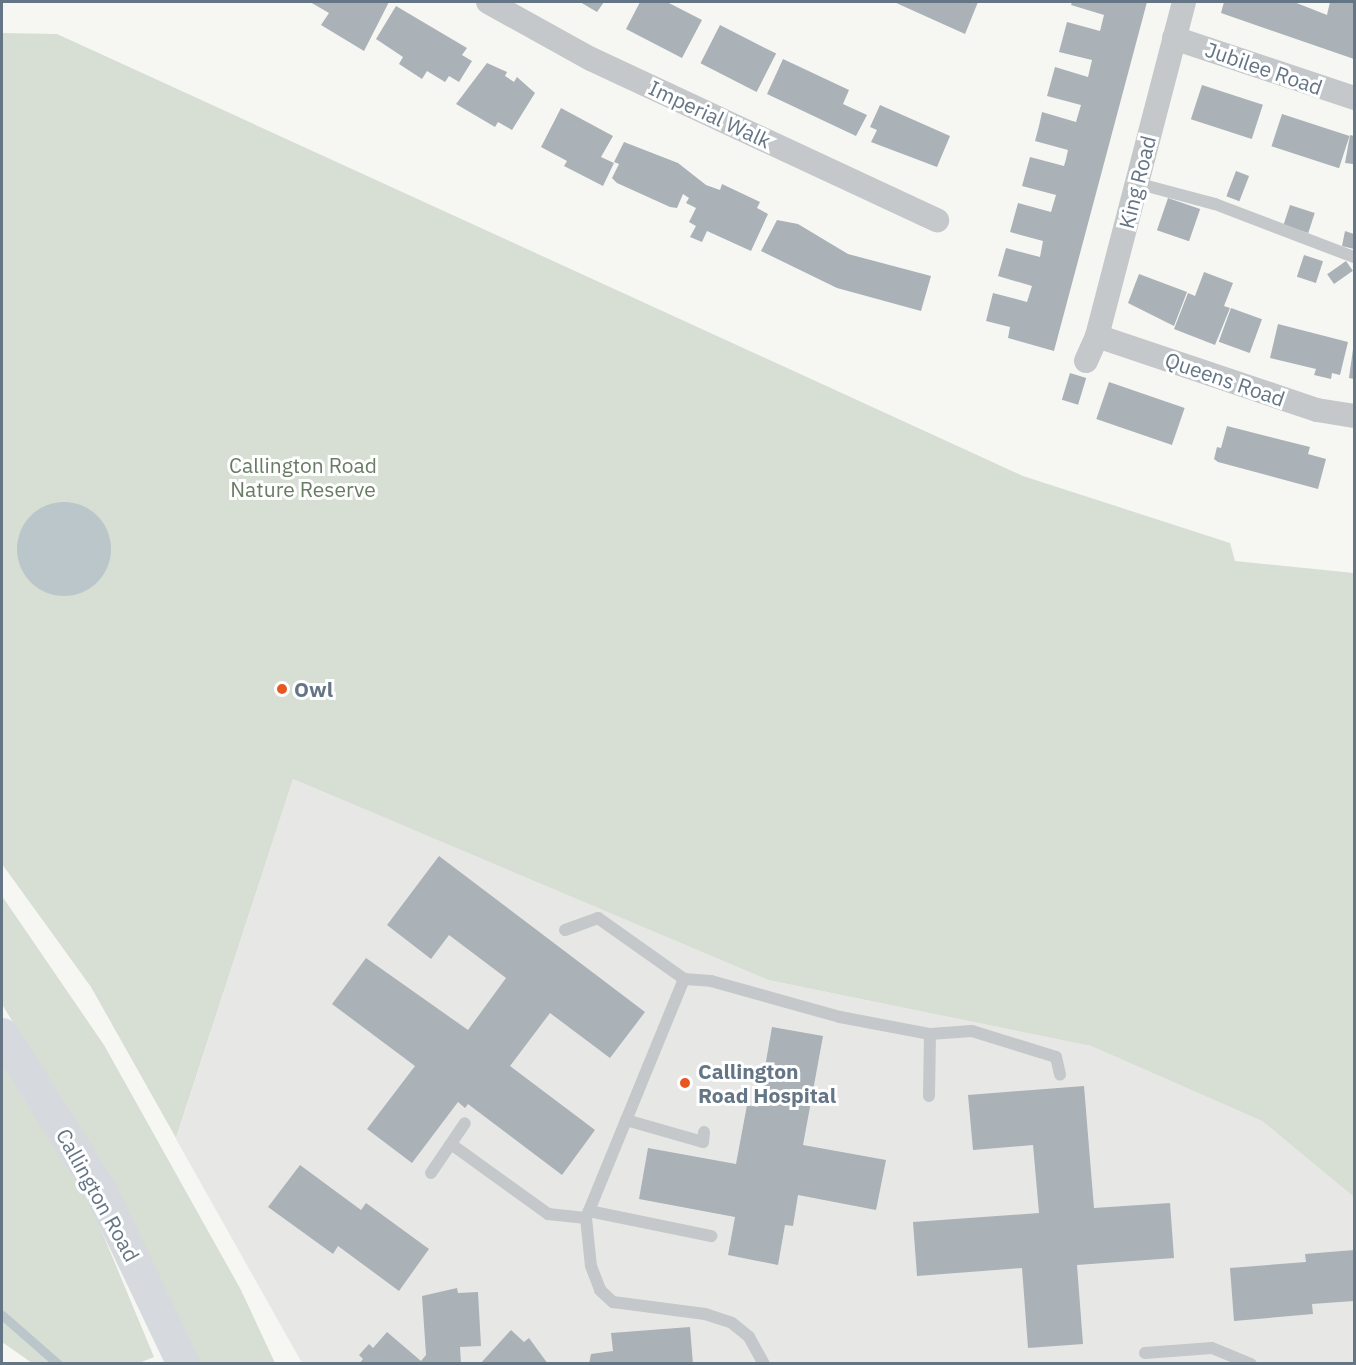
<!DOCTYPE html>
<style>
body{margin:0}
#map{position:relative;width:1356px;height:1365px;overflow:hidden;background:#f6f7f3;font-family:"IBM Plex Sans",sans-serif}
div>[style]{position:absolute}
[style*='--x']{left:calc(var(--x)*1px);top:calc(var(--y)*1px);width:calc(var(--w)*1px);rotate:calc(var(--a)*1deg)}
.built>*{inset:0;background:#e7e8e6}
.green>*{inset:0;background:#d7ded4}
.water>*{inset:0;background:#bbc6cb}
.round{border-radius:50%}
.stream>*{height:9px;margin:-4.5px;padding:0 4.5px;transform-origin:4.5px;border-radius:4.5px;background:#bbc6cb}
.building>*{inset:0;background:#aab1b7;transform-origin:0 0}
.service>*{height:12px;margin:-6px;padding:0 6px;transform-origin:6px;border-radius:6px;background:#c4c8cb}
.minor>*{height:24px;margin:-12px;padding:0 12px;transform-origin:12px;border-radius:12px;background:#c4c8cb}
.primary>*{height:33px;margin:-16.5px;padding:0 16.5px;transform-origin:16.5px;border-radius:16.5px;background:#d6dadf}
.dots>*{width:16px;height:16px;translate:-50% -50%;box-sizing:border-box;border:3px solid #fff;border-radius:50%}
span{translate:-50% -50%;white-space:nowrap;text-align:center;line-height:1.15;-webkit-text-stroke:6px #fff;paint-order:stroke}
.street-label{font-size:21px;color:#647585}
.park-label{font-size:21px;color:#687c64}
.poi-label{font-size:21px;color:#647585;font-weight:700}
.left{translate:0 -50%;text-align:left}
.frame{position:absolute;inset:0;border:3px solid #647585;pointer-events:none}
</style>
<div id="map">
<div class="built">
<div style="clip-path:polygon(293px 779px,768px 980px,1091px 1046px,1262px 1121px,1354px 1197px,1354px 1363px,302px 1363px,176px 1139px)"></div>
</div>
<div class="green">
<div style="clip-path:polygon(2px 33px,57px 34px,1023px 476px,1230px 543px,1235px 561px,1354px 573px,1354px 1197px,1262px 1121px,1091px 1046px,768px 980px,293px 779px,176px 1138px,91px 987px,2px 864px)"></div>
<div style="clip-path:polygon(2px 896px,104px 1045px,241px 1290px,275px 1363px,195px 1363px,120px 1203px,2px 1004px)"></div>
<div style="clip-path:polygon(2px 1063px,92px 1208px,154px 1357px,139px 1363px,32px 1363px,2px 1342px)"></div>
</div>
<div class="water">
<div class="round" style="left:17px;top:502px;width:94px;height:94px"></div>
</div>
<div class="stream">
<div style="--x:2;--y:1315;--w:74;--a:41.2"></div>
</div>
<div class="building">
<div style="clip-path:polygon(310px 2px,389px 2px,364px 51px,321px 25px,329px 13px)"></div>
<div style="clip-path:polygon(580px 2px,604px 2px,597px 12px)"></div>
<div style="clip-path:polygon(640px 2px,667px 2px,702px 20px,682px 58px,626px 29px)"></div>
<div style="clip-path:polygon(894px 2px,978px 2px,965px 34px)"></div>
<div style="clip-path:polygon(1072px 2px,1147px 2px,1054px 351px,1008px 338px,1010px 327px,986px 321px,993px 293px,1027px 302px,1032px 286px,998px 276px,1006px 248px,1040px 257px,1043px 241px,1010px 232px,1018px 203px,1051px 212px,1056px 195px,1022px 186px,1030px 157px,1064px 166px,1066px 159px,1068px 150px,1035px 141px,1039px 126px,1042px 112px,1076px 122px,1081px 105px,1047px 96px,1055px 67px,1088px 77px,1092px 60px,1059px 52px,1067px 22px,1100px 31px,1104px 15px,1071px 5px)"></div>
<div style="clip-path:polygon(1224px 2px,1294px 2px,1327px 15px,1330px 2px,1354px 2px,1354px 59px,1221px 13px)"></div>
<div style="clip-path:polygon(396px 6px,467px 48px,462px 55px,472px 61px,459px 82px,449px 76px,445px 82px,427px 71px,422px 79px,399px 64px,403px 57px,376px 39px)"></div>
<div style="left:720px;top:25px;width:63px;height:43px;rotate:27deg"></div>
<div style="clip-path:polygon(783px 59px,849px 90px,843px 104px,867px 115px,856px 136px,767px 94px)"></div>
<div style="clip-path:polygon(487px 63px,507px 72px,505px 76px,514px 82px,517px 77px,535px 93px,512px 130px,498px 122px,495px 127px,456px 104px)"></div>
<div style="left:1202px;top:85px;width:64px;height:36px;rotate:18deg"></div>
<div style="clip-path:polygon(880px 105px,950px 136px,937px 167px,871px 142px,877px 130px,870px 127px)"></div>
<div style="clip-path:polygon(561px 108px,613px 136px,601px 157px,614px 163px,603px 186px,564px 166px,567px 161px,541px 147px)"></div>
<div style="left:1282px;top:114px;width:71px;height:34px;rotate:18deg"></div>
<div style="clip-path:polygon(1350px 135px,1354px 136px,1354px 171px,1353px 164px,1345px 163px)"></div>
<div style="clip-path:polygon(624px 142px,678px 163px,706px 185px,720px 190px,722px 184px,760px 202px,757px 208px,768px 214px,751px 251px,707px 231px,702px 242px,690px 237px,696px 226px,689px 222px,696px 208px,686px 203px,689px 198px,683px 194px,677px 208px,670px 207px,617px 183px,612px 178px,619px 164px,614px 162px)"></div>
<div style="left:1236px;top:171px;width:14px;height:27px;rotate:21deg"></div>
<div style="left:1168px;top:198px;width:34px;height:34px;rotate:19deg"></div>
<div style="left:1290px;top:205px;width:26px;height:21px;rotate:18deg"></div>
<div style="clip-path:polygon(777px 220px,798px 224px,848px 254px,931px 276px,921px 311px,837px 288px,761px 251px)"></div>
<div style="clip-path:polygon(1345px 231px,1354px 234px,1354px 249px,1342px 246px)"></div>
<div style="left:1304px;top:255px;width:20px;height:23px;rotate:18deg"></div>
<div style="left:1346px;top:261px;width:12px;height:23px;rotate:55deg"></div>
<div style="clip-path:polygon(1204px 272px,1233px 283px,1224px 306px,1230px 308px,1215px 345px,1174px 329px,1188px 293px,1195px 296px)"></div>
<div style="clip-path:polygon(1139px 274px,1187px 292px,1174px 326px,1128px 303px)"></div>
<div style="left:1231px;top:308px;width:33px;height:36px;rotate:20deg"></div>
<div style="clip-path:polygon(1278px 324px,1348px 342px,1340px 375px,1332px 373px,1331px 379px,1314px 375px,1316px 369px,1270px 358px)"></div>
<div style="clip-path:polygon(1353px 349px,1354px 349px,1354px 379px,1349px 378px)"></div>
<div style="left:1070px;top:373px;width:17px;height:28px;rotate:17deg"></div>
<div style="left:1109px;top:382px;width:80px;height:39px;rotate:19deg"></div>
<div style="clip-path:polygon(1227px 426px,1310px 447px,1308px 454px,1326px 459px,1318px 489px,1218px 462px,1214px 459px,1217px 447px,1221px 448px)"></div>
<div style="clip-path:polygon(439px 856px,645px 1012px,610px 1058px,550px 1013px,510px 1066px,595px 1130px,562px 1175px,468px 1104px,465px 1108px,458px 1102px,412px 1163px,367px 1129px,415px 1066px,332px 1004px,366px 958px,468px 1030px,506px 978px,449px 935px,431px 959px,387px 925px)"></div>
<div style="clip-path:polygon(772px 1027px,823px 1036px,803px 1145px,886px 1160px,876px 1210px,798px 1195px,793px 1226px,785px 1225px,778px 1265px,728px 1255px,735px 1217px,639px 1199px,648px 1148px,736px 1164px,747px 1105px,758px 1107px)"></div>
<div style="clip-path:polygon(1084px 1086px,1094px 1208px,1170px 1203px,1174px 1258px,1077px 1265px,1083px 1344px,1028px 1348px,1022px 1268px,917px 1276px,913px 1222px,1039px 1213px,1033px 1145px,973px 1150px,968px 1095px)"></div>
<div style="clip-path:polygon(300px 1165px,361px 1210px,366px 1203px,429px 1249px,399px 1291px,338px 1246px,333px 1254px,268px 1207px)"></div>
<div style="clip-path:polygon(1354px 1250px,1354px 1301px,1312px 1304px,1313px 1314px,1234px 1321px,1230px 1268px,1306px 1262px,1305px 1254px)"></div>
<div style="clip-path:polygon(457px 1288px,458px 1293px,478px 1292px,481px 1346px,460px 1347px,461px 1364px,359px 1364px,363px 1359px,359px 1355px,369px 1344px,373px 1348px,387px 1332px,421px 1361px,426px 1355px,422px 1296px)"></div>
<div style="clip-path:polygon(690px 1327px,693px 1364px,589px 1364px,591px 1354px,613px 1351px,611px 1333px)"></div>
<div style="clip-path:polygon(511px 1330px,524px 1342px,529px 1338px,548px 1364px,480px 1364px)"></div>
</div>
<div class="service">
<div style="--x:1136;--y:183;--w:82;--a:14.9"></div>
<div style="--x:1215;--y:204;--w:149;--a:20.9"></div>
<div style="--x:565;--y:930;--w:35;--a:-20"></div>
<div style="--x:598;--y:918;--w:105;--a:35.3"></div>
<div style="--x:684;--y:979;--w:27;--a:4"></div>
<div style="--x:711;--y:981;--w:134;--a:15.6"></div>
<div style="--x:840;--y:1017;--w:92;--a:10.7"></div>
<div style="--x:930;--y:1034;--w:42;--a:-4.1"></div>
<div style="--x:972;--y:1031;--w:88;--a:17.2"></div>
<div style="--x:1056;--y:1057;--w:18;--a:77"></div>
<div style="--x:684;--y:979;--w:258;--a:112.3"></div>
<div style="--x:586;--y:1218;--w:48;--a:84.1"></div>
<div style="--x:591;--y:1266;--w:26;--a:69"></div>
<div style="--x:600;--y:1290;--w:18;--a:43"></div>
<div style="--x:613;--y:1302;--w:93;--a:7.4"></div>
<div style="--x:705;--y:1314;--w:28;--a:18"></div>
<div style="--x:732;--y:1323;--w:22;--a:39"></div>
<div style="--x:749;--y:1337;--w:31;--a:61"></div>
<div style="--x:929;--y:1096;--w:62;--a:-89.1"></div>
<div style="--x:626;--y:1120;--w:80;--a:15.9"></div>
<div style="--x:703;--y:1142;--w:10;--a:-84"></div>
<div style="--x:451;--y:1144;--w:120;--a:35.8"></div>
<div style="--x:548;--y:1214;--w:38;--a:6"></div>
<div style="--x:431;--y:1173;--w:60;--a:-55.8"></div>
<div style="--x:589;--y:1211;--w:125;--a:11.6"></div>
<div style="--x:1145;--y:1353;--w:67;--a:-4.3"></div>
<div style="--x:1212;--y:1348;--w:42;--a:22.3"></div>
</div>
<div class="minor">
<div style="--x:488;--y:2;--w:118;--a:29"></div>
<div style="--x:591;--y:59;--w:382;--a:25"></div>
<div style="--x:1174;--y:38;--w:190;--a:18.4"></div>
<div style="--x:1097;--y:336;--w:232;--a:18.6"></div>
<div style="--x:1317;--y:410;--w:37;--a:9"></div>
<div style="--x:1086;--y:361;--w:27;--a:-66"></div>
<div style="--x:1097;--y:336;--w:345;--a:-75.4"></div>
</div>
<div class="primary">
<div style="--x:2;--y:1034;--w:186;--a:57.9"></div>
<div style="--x:101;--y:1192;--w:191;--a:64.5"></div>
</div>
<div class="dots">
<div style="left:282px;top:689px;background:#e85721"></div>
<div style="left:685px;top:1083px;background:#e85721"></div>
</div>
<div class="street-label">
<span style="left:1264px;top:68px;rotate:19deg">Jubilee Road</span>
<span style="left:710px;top:114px;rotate:25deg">Imperial Walk</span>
<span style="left:1137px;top:182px;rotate:-76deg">King Road</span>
<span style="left:1225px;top:379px;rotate:19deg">Queens Road</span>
<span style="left:98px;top:1195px;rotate:61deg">Callington Road</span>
</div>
<div class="park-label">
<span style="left:303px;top:477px">Callington Road<br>Nature Reserve</span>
</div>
<div class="poi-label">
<span class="left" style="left:294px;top:689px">Owl</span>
<span class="left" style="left:698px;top:1083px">Callington<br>Road Hospital</span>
</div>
<div class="frame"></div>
</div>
